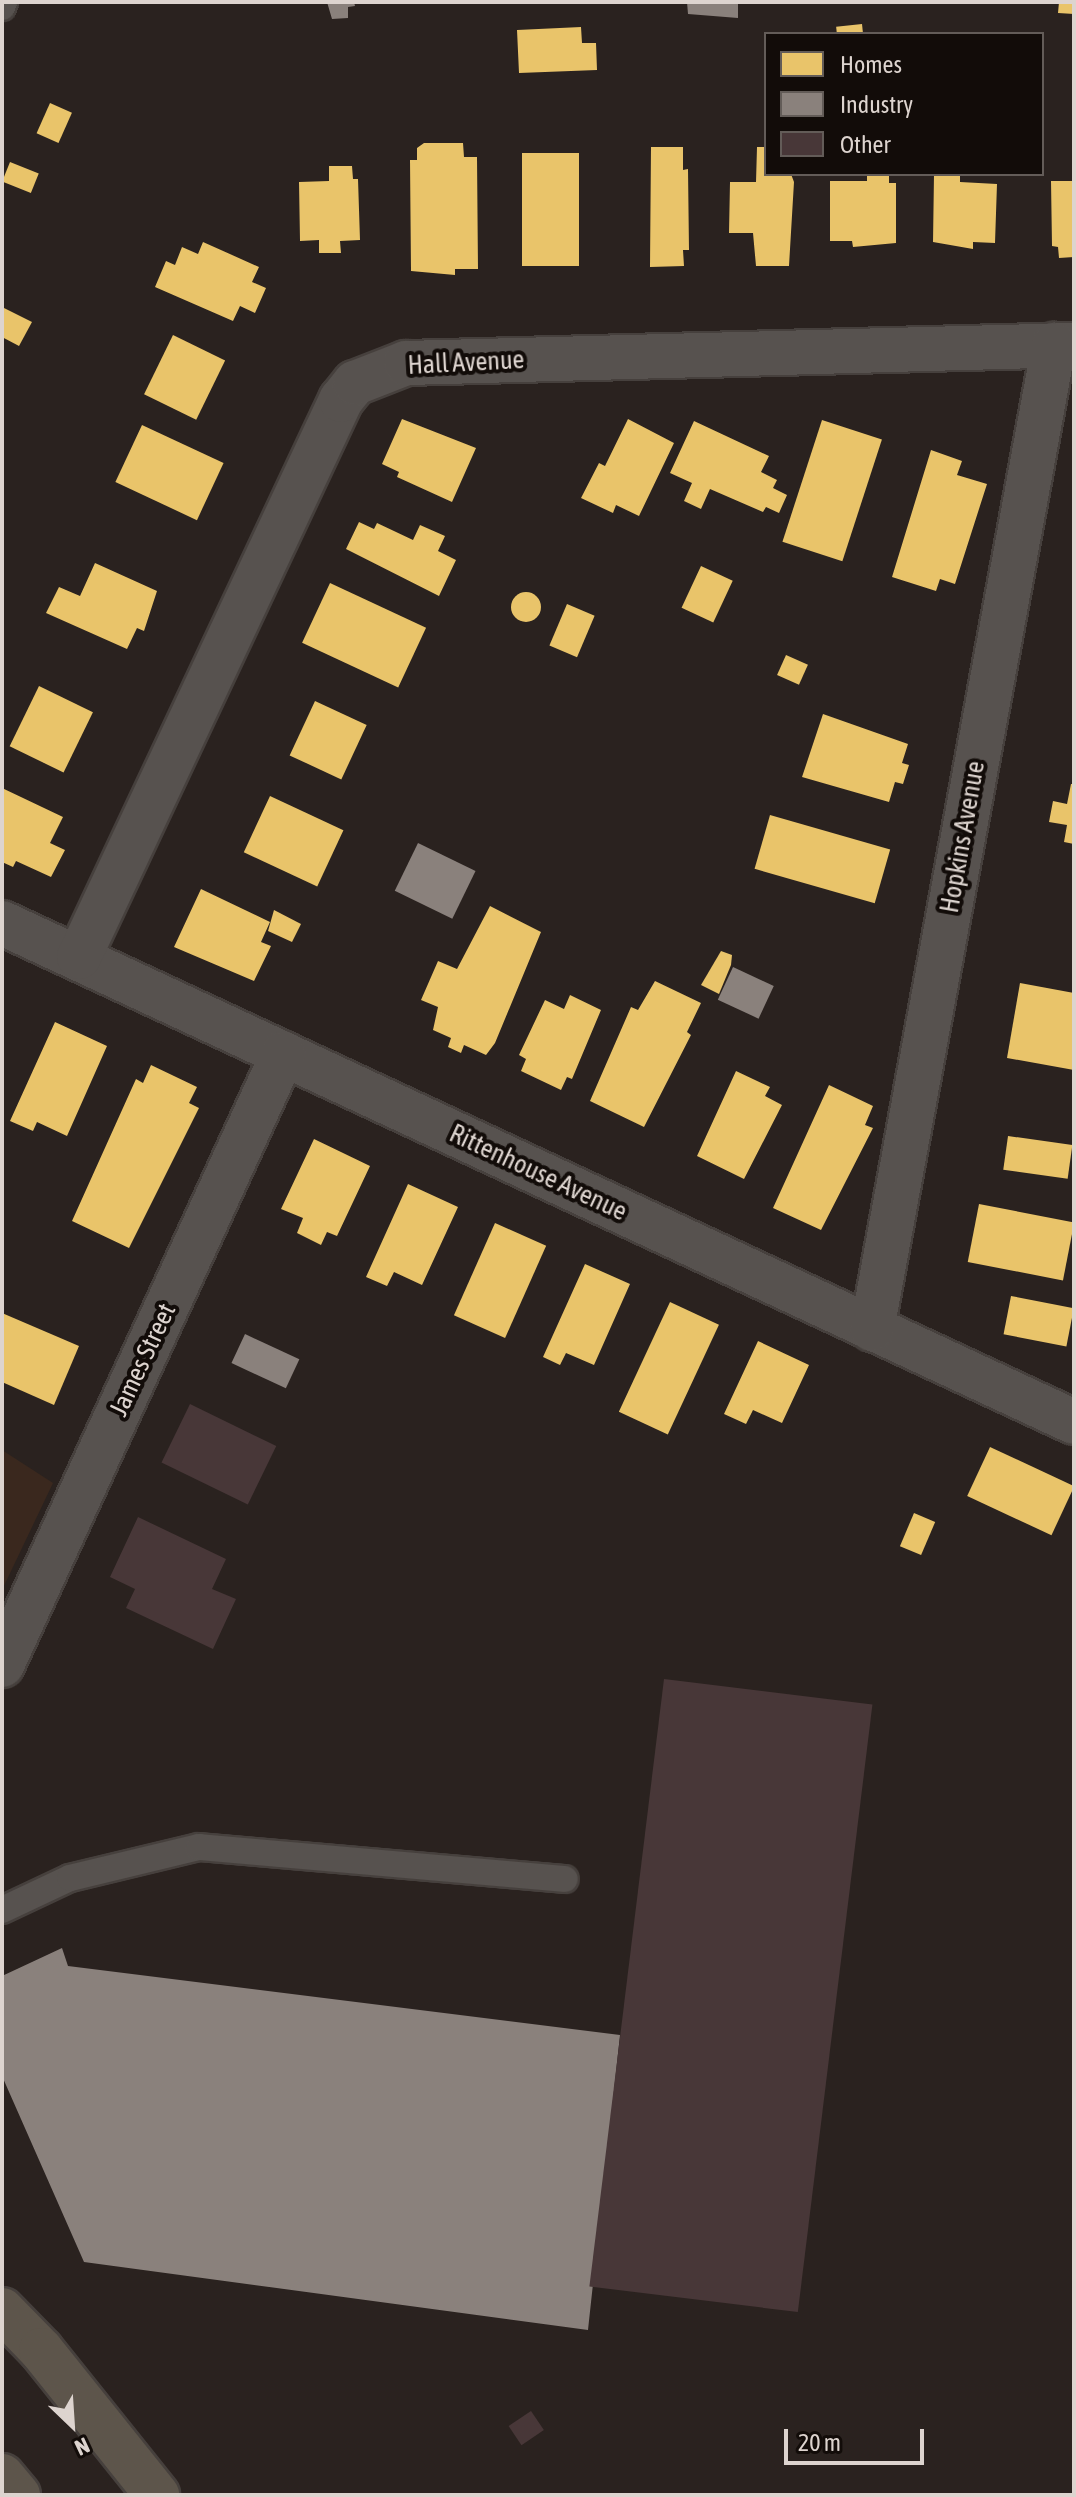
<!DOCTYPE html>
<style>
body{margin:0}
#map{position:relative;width:1076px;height:2497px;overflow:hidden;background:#2a221f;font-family:"Asap Condensed",sans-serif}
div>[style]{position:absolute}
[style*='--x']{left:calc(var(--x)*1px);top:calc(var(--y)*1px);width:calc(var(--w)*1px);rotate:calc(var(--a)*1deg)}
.built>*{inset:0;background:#3a281e}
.homes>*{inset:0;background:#e9c46a;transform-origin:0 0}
.round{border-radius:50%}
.industry>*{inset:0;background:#8a817c;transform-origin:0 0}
.building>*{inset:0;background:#483738;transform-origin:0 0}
.roads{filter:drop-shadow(2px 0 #46403d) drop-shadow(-2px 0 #46403d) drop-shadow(0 2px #46403d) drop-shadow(0 -2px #46403d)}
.service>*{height:26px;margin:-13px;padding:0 13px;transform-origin:13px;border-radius:13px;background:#57524f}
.minor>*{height:44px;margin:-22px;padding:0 22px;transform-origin:22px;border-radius:22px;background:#57524f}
.primary>*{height:44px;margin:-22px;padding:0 22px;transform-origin:22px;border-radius:22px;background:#5d554b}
span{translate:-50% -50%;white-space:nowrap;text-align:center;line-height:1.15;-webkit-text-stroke:8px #120c09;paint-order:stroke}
.street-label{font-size:26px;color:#ddd4cf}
.frame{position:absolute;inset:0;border:4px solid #ddd4cf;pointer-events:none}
.legend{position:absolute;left:764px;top:32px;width:280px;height:144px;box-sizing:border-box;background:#120c09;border:2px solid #635c58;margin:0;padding:10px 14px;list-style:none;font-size:24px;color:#ddd4cf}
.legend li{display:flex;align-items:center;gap:16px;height:40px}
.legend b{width:40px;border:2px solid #635c58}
.north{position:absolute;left:32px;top:2385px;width:80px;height:80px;-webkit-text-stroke:6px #120c09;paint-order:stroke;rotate:155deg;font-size:22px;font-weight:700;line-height:32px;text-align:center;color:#ddd4cf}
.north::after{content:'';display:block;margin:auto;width:28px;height:36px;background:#ddd4cf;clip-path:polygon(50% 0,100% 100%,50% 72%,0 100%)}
.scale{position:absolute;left:784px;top:2429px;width:140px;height:36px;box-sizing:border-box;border:4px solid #ddd4cf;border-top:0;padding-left:10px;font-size:24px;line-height:28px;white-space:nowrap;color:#ddd4cf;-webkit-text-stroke:6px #120c09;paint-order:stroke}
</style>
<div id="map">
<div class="built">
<div style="clip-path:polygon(2px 1450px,53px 1483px,2px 1590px)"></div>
</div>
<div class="homes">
<div style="clip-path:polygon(1059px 2px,1074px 2px,1074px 14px,1058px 13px)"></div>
<div style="left:862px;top:24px;width:10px;height:26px;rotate:84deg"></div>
<div style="clip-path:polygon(581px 27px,582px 43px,596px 43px,597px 70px,519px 73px,517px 30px)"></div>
<div style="left:50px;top:103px;width:24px;height:33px;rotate:24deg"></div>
<div style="clip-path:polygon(424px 143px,463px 143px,464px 157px,477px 157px,478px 269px,455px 269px,455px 275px,411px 271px,410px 160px,417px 160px,417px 148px)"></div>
<div style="clip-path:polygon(651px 147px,683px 147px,683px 170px,688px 169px,689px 250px,683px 250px,684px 266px,650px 267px)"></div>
<div style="clip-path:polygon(757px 147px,766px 147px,766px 174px,791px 174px,794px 182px,789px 266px,756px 266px,753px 233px,729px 233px,730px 182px,756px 182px)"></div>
<div style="left:522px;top:153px;width:57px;height:113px"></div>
<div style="left:10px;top:162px;width:31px;height:21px;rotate:22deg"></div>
<div style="clip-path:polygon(329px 166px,352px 166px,353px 179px,358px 179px,360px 240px,340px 241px,341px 253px,319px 253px,319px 240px,300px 241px,299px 182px,329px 181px)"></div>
<div style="clip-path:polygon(867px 174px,889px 174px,889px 183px,896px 183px,896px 243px,853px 247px,852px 241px,830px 241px,830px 181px,867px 181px)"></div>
<div style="clip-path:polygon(934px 174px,960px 174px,960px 182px,997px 184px,995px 243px,973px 242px,973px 249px,933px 242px)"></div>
<div style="clip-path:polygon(1051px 181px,1074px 181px,1074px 257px,1059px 258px,1058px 247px,1052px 246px)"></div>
<div style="clip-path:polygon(203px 242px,259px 267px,252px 282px,266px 288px,255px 313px,240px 306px,233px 321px,155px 287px,166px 261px,175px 265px,182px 247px,198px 254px)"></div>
<div style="clip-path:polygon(2px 307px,32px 322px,19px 346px,2px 337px)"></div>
<div style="left:173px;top:335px;width:58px;height:66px;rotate:26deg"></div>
<div style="clip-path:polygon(402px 419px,476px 448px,452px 502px,397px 477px,399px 472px,382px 464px)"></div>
<div style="clip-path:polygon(628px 419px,674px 443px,639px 516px,616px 505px,613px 513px,581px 498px,599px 463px,605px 466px)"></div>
<div style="left:822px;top:420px;width:63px;height:128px;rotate:18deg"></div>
<div style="clip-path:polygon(694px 421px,769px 456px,761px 472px,777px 480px,773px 488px,787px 495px,779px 513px,766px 507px,763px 512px,710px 489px,701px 509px,684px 501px,692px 483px,670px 473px)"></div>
<div style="left:142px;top:425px;width:90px;height:63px;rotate:25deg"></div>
<div style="clip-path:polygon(931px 450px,962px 461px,957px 475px,987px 484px,955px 584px,940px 579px,936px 591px,892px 577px)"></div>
<div style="clip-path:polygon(359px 522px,374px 529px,377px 523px,413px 540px,420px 525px,445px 536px,438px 551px,456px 560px,439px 596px,346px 549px)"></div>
<div style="clip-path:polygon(95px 563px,157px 591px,144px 631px,137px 628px,127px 649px,46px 613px,59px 587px,80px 596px)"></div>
<div style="left:701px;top:566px;width:35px;height:46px;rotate:25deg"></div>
<div style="left:330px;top:583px;width:106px;height:66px;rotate:25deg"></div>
<div class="round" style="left:511px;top:592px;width:30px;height:30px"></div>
<div style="left:567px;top:604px;width:30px;height:45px;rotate:23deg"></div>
<div style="left:786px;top:655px;width:24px;height:22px;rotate:24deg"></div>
<div style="left:39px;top:686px;width:60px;height:67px;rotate:26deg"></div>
<div style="left:315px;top:701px;width:57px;height:60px;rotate:25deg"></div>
<div style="clip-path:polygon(823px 714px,908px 744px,902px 763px,909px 765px,903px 784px,895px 782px,889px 802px,802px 777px)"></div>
<div style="clip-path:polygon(1071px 784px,1074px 784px,1074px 844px,1064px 842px,1067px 825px,1049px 822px,1053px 801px,1067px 804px)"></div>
<div style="clip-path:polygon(2px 788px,63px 817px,50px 843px,65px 850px,51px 877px,16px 861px,13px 867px,2px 862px)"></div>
<div style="left:270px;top:796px;width:81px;height:62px;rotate:25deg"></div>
<div style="left:770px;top:815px;width:125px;height:56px;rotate:16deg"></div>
<div style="clip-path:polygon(201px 889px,270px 922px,261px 942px,271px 946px,254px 981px,174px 947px)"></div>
<div style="clip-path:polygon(490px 906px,541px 932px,495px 1043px,486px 1055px,464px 1045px,461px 1053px,448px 1047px,451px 1038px,433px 1030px,438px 1007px,421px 1000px,438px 961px,457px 969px)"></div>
<div style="clip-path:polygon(274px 910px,301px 924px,292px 942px,268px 931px)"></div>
<div style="clip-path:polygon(721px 951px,732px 955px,731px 965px,719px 994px,701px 985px)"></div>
<div style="clip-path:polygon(655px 981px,701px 1003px,687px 1032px,691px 1035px,644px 1127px,590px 1101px,631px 1007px,638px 1010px)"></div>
<div style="clip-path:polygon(1020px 983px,1074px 993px,1074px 1070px,1007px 1058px)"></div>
<div style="clip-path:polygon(570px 995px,601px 1010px,572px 1079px,567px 1077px,561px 1090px,521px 1071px,526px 1059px,519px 1055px,545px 1000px,564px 1009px)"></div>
<div style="clip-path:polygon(55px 1022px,107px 1046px,67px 1136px,37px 1122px,33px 1131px,10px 1121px)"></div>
<div style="clip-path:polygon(151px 1065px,197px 1087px,189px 1103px,199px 1108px,129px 1248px,72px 1221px,136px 1079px,143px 1083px)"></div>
<div style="clip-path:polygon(736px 1071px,770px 1087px,765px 1096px,782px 1105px,744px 1179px,697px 1156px)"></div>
<div style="clip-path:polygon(829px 1085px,873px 1106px,865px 1125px,873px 1128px,821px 1230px,773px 1208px)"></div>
<div style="left:1008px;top:1136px;width:65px;height:34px;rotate:8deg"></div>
<div style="clip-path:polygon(314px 1139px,370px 1166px,337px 1236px,327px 1232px,321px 1245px,297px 1233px,303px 1218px,281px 1209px)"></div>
<div style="clip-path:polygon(408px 1184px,458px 1207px,422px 1285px,394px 1272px,387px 1286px,366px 1277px)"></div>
<div style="left:979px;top:1204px;width:97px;height:59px;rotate:11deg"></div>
<div style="left:495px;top:1223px;width:56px;height:101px;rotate:24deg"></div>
<div style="clip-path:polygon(585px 1264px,630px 1284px,594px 1365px,566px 1353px,560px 1365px,543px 1357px)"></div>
<div style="left:1011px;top:1296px;width:64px;height:39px;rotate:11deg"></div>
<div style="left:670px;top:1302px;width:54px;height:121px;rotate:25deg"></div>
<div style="clip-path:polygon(2px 1313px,79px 1346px,54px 1405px,2px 1382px)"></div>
<div style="clip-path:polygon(758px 1341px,809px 1365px,782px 1423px,753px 1410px,746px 1424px,724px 1414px)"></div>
<div style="left:990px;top:1447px;width:93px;height:54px;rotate:25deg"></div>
<div style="left:914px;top:1513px;width:23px;height:36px;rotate:23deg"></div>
</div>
<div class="industry">
<div style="clip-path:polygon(327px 2px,354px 2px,355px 6px,348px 7px,348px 18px,332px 19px)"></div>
<div style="clip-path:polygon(687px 2px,738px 2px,738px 18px,688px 14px)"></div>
<div style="left:418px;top:843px;width:64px;height:53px;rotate:26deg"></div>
<div style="left:733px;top:967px;width:45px;height:36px;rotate:25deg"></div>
<div style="left:245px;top:1334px;width:60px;height:32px;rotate:25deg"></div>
<div style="clip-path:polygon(62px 1948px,68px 1966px,620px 2035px,588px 2330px,84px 2262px,2px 2076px,2px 1976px)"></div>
</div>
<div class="building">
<div style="left:190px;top:1404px;width:96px;height:65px;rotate:26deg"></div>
<div style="clip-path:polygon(138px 1517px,226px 1559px,212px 1589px,236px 1599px,213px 1649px,126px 1608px,135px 1589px,110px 1577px)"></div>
<div style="left:664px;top:1679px;width:210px;height:612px;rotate:7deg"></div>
<div style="left:531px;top:2411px;width:23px;height:27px;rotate:56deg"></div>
</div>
<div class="roads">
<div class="service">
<div style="--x:2;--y:7;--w:5;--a:-68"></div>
<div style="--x:2;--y:1910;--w:75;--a:-25.2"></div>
<div style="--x:70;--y:1878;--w:133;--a:-13.5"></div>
<div style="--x:199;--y:1847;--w:367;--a:5"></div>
</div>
<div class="minor">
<div style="--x:2;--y:923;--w:1182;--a:24.96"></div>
<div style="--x:79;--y:957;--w:616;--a:-64.81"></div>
<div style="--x:341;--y:400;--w:22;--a:-51"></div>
<div style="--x:355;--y:383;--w:55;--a:-21.4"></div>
<div style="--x:406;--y:363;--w:668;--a:-1.54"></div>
<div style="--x:872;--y:1329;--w:1001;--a:-79.52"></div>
<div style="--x:2;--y:1665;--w:673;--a:-65.3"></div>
</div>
<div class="primary">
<div style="--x:2;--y:2310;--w:56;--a:45.7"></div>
<div style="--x:41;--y:2350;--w:186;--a:51.3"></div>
<div style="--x:2;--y:2476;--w:25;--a:50"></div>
</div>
</div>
<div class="street-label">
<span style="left:466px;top:363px;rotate:-3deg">Hall Avenue</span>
<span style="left:963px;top:837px;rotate:-80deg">Hopkins Avenue</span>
<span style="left:538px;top:1173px;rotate:25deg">Rittenhouse Avenue</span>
<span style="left:143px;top:1360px;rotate:-65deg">James Street</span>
</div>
<div class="frame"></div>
<ul class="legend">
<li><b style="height:22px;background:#e9c46a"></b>Homes</li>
<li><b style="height:22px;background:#8a817c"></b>Industry</li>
<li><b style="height:22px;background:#483738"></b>Other</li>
</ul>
<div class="north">N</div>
<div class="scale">20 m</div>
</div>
